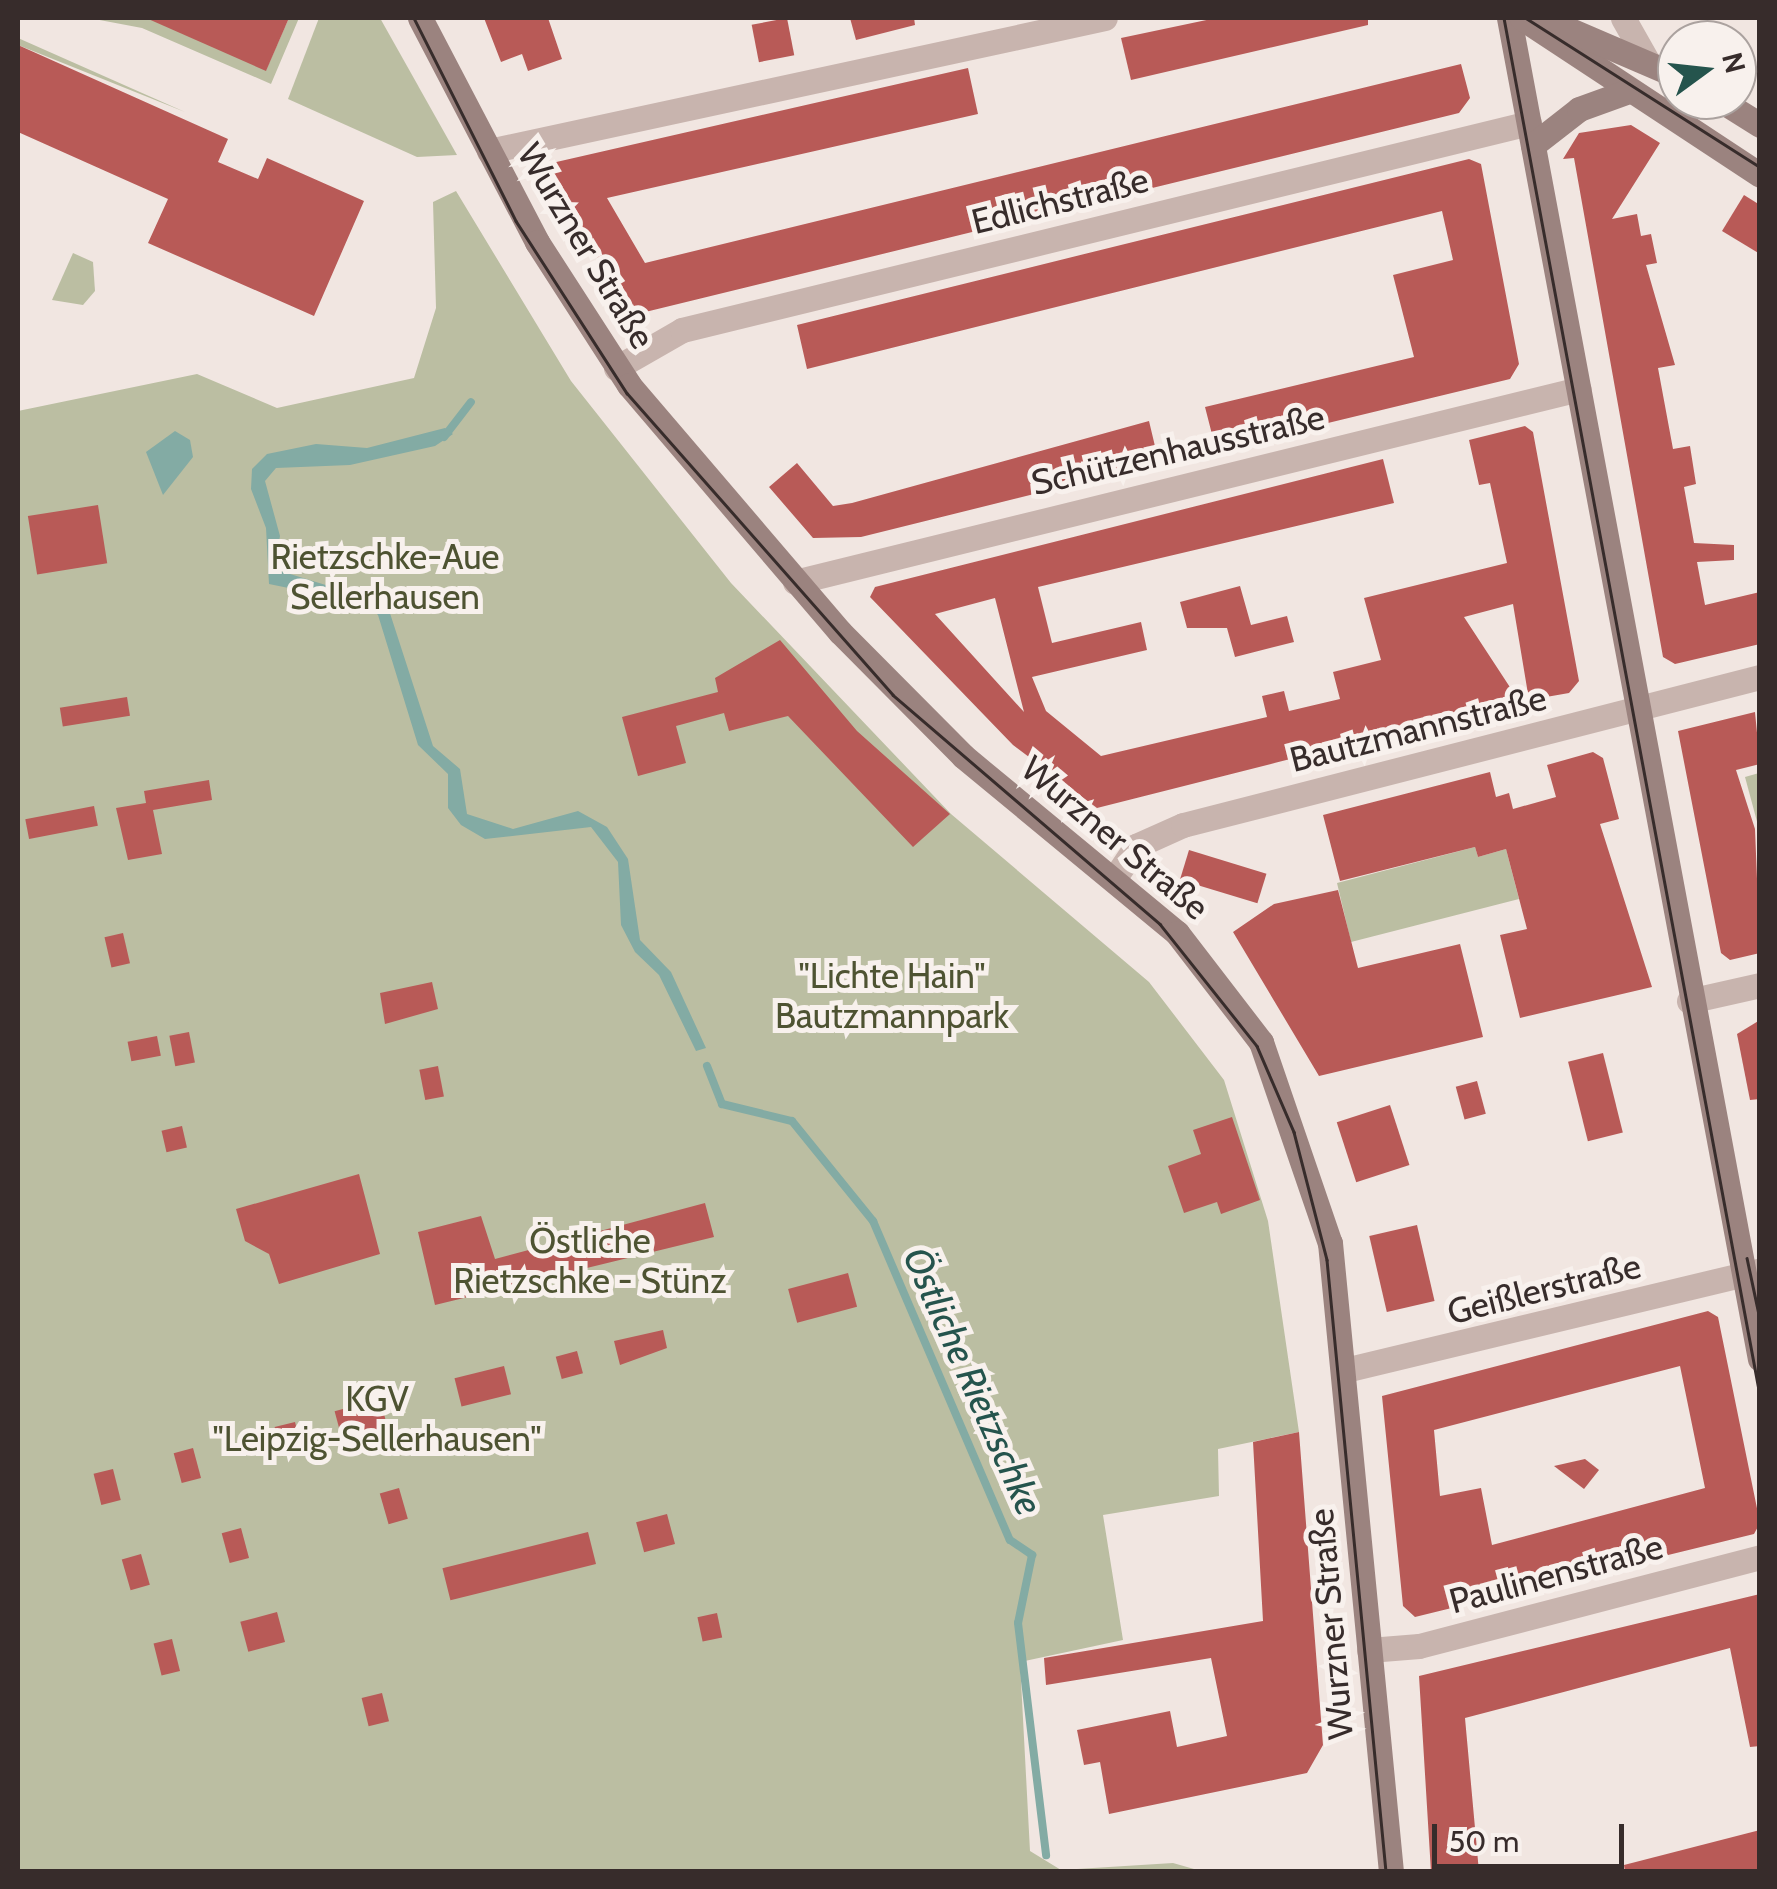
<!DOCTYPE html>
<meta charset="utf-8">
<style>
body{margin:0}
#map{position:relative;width:1777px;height:1889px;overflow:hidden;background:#f1e6e1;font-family:Cabin,sans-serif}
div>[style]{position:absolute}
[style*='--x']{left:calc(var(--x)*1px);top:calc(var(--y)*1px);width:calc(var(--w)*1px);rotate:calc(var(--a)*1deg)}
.green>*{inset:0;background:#bbbea2}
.water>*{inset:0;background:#83aba4}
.stream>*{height:8px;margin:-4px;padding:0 4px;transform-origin:4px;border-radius:4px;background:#83aba4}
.building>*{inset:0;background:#b85a57;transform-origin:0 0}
.street>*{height:25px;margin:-12.5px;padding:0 12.5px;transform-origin:12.5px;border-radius:12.5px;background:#c8b4ae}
.secondary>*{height:25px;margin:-12.5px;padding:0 12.5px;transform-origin:12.5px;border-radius:12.5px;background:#9b837f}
.tram>*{height:2.5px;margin:-1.25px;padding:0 1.25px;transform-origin:1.25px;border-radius:1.25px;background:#372c2b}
span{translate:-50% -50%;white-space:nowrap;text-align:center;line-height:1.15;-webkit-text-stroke:10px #f8f1ed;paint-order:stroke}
.street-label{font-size:35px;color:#372c2b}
.park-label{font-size:35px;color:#4e5332}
.water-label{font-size:38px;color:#25544d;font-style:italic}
.frame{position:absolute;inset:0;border:20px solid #372c2b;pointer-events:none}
.north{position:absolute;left:1657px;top:20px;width:100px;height:100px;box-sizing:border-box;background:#f8f1ed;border:2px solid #aba29f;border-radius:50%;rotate:75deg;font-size:28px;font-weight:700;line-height:40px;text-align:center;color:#372c2b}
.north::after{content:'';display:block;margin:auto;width:35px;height:45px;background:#25544d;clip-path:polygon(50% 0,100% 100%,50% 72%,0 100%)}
.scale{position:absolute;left:1432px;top:1824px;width:192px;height:45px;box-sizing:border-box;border:5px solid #372c2b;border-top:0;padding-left:12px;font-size:30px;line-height:35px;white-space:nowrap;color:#372c2b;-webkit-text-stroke:8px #f8f1ed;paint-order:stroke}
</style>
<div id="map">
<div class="green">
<div style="clip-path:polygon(89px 18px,157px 18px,266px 70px,289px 18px,299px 18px,271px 84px,142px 28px)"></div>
<div style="clip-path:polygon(319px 18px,380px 18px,457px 155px,417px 157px,288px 99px)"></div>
<div style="clip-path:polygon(18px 38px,185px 112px,18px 45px)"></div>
<div style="clip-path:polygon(456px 191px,571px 381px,731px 583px,951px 814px,1149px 982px,1224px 1080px,1268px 1221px,1299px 1432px,1218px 1449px,1219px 1496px,1103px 1515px,1123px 1640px,1020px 1662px,1030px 1851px,1061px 1870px,1173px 1863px,1201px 1871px,18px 1871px,18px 411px,197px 374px,277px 408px,414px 378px,436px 308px,433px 202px)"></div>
<div style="clip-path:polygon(73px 253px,93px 262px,95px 291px,83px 305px,52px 300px)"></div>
<div style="clip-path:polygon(1759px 773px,1760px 773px,1759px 829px,1745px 777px)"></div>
<div style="clip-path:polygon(1475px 847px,1478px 857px,1506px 849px,1519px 899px,1351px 942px,1337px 883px)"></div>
</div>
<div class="water">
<div style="clip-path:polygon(445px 428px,453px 434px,435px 446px,350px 465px,276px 468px,265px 481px,280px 536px,274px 569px,387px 604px,433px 746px,460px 769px,467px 814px,513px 829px,578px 811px,607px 827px,628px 859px,640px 940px,671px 972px,706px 1048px,696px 1051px,659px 975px,635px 952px,621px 925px,618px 862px,591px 827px,485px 839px,461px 825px,448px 808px,448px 774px,418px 745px,378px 615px,367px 604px,269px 584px,266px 528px,251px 489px,252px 469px,267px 454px,316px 444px,367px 448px)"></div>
<div style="clip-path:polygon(175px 431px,190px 440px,193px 457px,163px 495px,146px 452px)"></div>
</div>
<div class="stream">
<div style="--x:444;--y:437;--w:44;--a:-52.4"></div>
<div style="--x:707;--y:1066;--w:41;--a:68.5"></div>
<div style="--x:722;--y:1104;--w:72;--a:13.7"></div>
<div style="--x:792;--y:1121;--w:129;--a:51"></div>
<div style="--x:873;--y:1221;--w:347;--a:66.8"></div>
<div style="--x:1010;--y:1540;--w:27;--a:34"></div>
<div style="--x:1032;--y:1555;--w:69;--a:101.6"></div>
<div style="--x:1018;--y:1623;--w:234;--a:83.1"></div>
</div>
<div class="building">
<div style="clip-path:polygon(146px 18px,289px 18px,266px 71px)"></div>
<div style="clip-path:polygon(484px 18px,548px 18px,562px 59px,528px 71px,522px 54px,501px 62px)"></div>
<div style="left:787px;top:18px;width:38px;height:36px;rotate:79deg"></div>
<div style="clip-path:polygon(850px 18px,914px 18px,915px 25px,856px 40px)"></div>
<div style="clip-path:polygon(1216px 18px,1368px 18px,1368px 25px,1131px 80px,1121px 38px)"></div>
<div style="clip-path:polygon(18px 45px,228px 139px,218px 162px,258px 179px,267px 158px,364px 201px,314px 316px,148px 243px,168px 199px,18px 132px)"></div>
<div style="clip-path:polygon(1461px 64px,1470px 98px,1459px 113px,633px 315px,547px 175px,552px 163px,968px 68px,978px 114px,607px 198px,645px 263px)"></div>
<div style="clip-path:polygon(1631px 125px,1660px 143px,1612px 219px,1637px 214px,1641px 236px,1651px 234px,1657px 263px,1646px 265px,1675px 365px,1658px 368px,1673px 449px,1690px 446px,1696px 484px,1684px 487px,1694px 543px,1734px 545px,1734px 560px,1697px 562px,1705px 605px,1760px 592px,1760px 644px,1675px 664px,1663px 657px,1574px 158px,1563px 159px,1579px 133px)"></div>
<div style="clip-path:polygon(1469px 159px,1481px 164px,1519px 364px,1510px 379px,1216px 450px,1205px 407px,1414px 357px,1393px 275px,1453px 260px,1442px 211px,807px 369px,797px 325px)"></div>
<div style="clip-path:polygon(1744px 195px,1760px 205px,1760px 254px,1722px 231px)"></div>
<div style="clip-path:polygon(1149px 421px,1159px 463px,861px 537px,813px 538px,769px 487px,797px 463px,833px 506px,852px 503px)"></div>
<div style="clip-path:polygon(evenodd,1525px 426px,1533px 432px,1579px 681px,1569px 693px,1529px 700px,1513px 604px,1464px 617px,1519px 701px,1097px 808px,1013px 745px,870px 597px,875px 587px,1383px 459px,1394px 503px,1038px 587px,1052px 643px,1141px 622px,1147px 650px,1032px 677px,1046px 711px,1101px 756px,1267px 717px,1262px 696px,1284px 691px,1289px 711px,1340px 699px,1333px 672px,1381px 660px,1364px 598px,1507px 563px,1490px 483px,1479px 485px,1469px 440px,1525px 426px,995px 598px,1016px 681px,1024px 712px,935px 614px,995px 598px)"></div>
<div style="left:98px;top:505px;width:59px;height:71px;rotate:81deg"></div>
<div style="clip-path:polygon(1240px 586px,1251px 625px,1287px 616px,1294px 642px,1235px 657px,1227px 628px,1187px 628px,1180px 602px)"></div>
<div style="clip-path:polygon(780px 640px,857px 731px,950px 814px,913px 847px,788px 716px,729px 731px,724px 713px,676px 726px,686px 763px,638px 776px,622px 717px,718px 692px,715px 678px)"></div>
<div style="left:127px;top:697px;width:19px;height:68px;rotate:81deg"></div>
<div style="clip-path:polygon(1755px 712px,1760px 764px,1736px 770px,1755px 829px,1760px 953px,1730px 960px,1721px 953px,1678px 731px)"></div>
<div style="clip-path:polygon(1593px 752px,1603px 758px,1619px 819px,1600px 824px,1652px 987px,1520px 1018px,1500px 935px,1527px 929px,1506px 849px,1478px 857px,1475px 847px,1340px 881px,1323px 815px,1490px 772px,1496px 797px,1509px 793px,1513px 809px,1556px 797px,1547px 765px)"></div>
<div style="clip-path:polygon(209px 780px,212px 800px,153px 810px,162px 854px,128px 860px,116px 808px,146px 803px,144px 791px)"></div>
<div style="left:94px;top:806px;width:20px;height:70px;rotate:79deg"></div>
<div style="left:1189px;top:850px;width:81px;height:31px;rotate:17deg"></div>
<div style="clip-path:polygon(1338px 890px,1358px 968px,1460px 944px,1483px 1037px,1319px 1076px,1233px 932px,1274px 904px)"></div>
<div style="left:123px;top:933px;width:31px;height:19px;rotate:77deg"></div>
<div style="clip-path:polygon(432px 982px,438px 1009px,385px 1024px,380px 993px)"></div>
<div style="clip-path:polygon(1760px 1020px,1760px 1099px,1750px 1100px,1737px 1034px)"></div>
<div style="left:189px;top:1032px;width:31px;height:20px;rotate:79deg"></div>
<div style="left:157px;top:1036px;width:20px;height:30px;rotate:79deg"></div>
<div style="left:1603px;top:1053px;width:82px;height:36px;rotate:76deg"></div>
<div style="left:438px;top:1066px;width:31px;height:19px;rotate:79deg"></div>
<div style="left:1477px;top:1081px;width:34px;height:22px;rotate:75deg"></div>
<div style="left:1390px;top:1105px;width:63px;height:56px;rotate:72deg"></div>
<div style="clip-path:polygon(1232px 1117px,1260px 1200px,1221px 1214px,1217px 1202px,1184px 1213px,1168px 1166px,1201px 1154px,1193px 1130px)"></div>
<div style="left:182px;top:1126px;width:22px;height:21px;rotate:77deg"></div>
<div style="clip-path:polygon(359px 1174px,380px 1254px,279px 1284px,269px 1254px,245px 1241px,236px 1209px)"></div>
<div style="clip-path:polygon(705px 1203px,714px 1237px,435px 1305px,418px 1232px,481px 1216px,495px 1259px)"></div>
<div style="left:1417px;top:1225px;width:78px;height:49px;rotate:77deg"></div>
<div style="left:848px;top:1273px;width:35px;height:62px;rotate:75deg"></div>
<div style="clip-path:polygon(evenodd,1708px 1311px,1718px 1317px,1760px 1523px,1754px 1534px,1415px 1617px,1403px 1606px,1382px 1396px,1708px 1311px,1680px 1366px,1705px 1488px,1492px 1545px,1481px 1488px,1440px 1496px,1434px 1430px,1680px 1366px)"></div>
<div style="clip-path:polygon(663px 1330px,667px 1348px,620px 1365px,614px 1341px)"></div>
<div style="left:577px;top:1351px;width:23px;height:22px;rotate:75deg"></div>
<div style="left:504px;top:1366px;width:29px;height:51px;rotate:76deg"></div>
<div style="left:380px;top:1399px;width:31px;height:47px;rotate:75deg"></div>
<div style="left:295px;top:1422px;width:30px;height:21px;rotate:76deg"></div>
<div style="clip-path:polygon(1299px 1432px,1323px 1745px,1307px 1773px,1109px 1814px,1100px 1762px,1084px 1765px,1077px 1730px,1170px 1711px,1177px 1747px,1227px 1736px,1211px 1658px,1046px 1685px,1044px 1658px,1263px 1621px,1253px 1442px)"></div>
<div style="left:193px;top:1448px;width:31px;height:20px;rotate:75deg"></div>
<div style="clip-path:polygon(1585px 1459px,1599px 1470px,1584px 1489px,1554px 1466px)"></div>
<div style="left:113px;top:1469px;width:32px;height:20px;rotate:76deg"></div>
<div style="left:399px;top:1488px;width:32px;height:20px;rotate:74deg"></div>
<div style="left:667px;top:1514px;width:31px;height:32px;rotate:75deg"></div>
<div style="left:241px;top:1528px;width:31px;height:20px;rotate:75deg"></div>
<div style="left:588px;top:1532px;width:33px;height:150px;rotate:76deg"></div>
<div style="left:141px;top:1554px;width:32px;height:20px;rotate:74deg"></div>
<div style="clip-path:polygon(1760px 1594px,1760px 1746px,1750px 1747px,1730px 1648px,1465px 1718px,1479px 1872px,1431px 1872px,1419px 1676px)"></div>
<div style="left:277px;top:1612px;width:31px;height:38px;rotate:75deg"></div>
<div style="left:717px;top:1613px;width:25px;height:20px;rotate:78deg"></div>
<div style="left:172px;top:1639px;width:33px;height:19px;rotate:76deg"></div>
<div style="left:382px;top:1693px;width:29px;height:21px;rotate:76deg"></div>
<div style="clip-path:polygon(1760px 1830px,1760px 1872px,1625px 1872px,1624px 1865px)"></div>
</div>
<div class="street">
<div style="--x:1623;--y:18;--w:51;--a:60.4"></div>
<div style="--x:489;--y:151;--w:630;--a:-12.18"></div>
<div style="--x:616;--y:368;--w:76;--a:-29.9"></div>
<div style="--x:682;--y:330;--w:872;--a:-13.73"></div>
<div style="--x:795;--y:582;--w:807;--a:-13.83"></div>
<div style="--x:1114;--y:879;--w:40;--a:-56"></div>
<div style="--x:1136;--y:846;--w:51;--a:-24.1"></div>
<div style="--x:1183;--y:825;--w:596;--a:-14.39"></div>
<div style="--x:1689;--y:1001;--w:73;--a:-12.7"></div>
<div style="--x:1345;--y:1370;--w:427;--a:-13.5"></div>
<div style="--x:1369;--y:1650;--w:50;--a:-4.6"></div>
<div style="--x:1419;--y:1646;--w:352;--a:-14.6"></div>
</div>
<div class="secondary">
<div style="--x:420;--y:18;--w:253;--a:62.4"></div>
<div style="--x:537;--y:242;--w:170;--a:57.2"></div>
<div style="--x:629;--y:385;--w:325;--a:49.5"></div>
<div style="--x:840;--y:632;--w:175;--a:45.2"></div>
<div style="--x:963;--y:756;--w:278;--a:39.6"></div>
<div style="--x:1177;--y:933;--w:138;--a:52.4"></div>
<div style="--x:1261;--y:1042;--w:213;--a:71.1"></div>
<div style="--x:1330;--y:1243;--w:632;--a:84.46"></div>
<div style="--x:1509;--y:18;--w:1364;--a:79.4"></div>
<div style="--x:1522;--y:18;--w:285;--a:33.4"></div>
<div style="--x:1542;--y:18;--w:147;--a:23.2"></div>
<div style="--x:1720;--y:100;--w:47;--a:32"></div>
<div style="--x:1533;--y:145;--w:58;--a:-38"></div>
<div style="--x:1579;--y:109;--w:50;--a:-19.9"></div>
</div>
<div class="tram">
<div style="--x:414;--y:18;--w:227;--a:63.3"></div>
<div style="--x:516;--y:221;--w:205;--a:57.2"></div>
<div style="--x:627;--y:393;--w:402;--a:48.6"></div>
<div style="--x:893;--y:695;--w:352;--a:40.6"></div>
<div style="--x:1160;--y:924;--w:156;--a:51.5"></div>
<div style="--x:1257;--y:1046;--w:94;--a:66.7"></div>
<div style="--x:1294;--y:1132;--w:132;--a:75.5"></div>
<div style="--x:1327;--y:1260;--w:615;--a:84.49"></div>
<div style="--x:1504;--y:18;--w:1401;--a:79.47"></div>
<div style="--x:1526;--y:18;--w:277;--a:32.5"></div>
<div style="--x:1747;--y:1258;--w:62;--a:78"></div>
</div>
<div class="street-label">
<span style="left:1060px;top:201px;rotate:-14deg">Edlichstraße</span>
<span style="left:586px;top:246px;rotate:59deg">Wurzner Straße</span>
<span style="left:1178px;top:450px;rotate:-13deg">Schützenhausstraße</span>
<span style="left:1418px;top:729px;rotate:-14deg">Bautzmannstraße</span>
<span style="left:1115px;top:838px;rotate:40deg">Wurzner Straße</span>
<span style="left:1544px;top:1289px;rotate:-14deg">Geißlerstraße</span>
<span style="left:1556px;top:1574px;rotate:-15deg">Paulinenstraße</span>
<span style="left:1331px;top:1624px;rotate:-95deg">Wurzner Straße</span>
</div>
<div class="park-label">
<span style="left:385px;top:577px">Rietzschke-Aue<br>Sellerhausen</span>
<span style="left:892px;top:996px">"Lichte Hain"<br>Bautzmannpark</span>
<span style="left:590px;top:1261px">Östliche<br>Rietzschke - Stünz</span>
<span style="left:377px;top:1419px">KGV<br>"Leipzig-Sellerhausen"</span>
</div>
<div class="water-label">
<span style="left:973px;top:1381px;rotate:66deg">Östliche Rietzschke</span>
</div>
<div class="frame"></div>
<div class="north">N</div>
<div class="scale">50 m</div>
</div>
